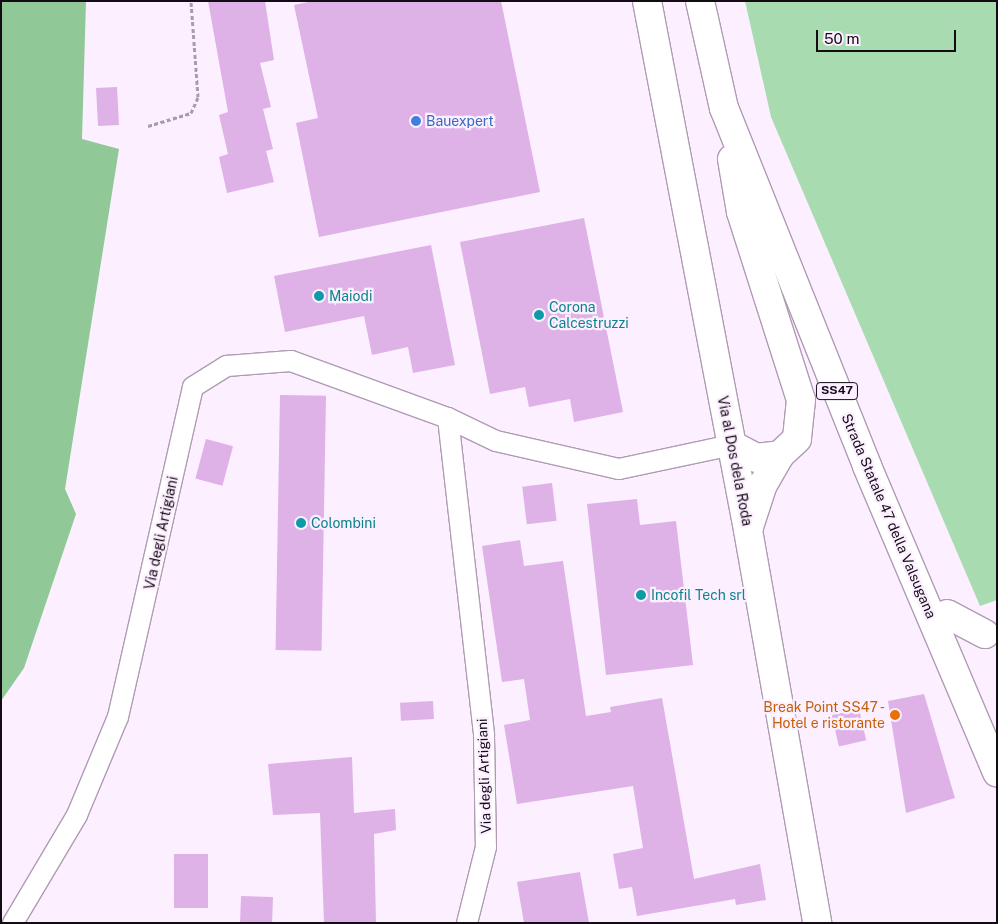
<!DOCTYPE html>
<style>
body{margin:0}
#map{position:relative;width:998px;height:924px;overflow:hidden;background:#fcefff;font-family:"Public Sans",sans-serif}
div>[style]{position:absolute}
[style*='--x']{left:calc(var(--x)*1px);top:calc(var(--y)*1px);width:calc(var(--w)*1px);rotate:calc(var(--a)*1deg)}
.green>*{inset:0;background:#a9dbb0}
.forest>*{inset:0;background:#90c898}
.building>*{inset:0;background:#deb1e7;transform-origin:0 0}
.path>*{height:3px;margin-top:-1.5px;transform-origin:0;background:repeating-linear-gradient(90deg,#a79ca9 0 4px,transparent 0 6.5px)}
.roads{filter:drop-shadow(1px 0 #b09bb3) drop-shadow(-1px 0 #b09bb3) drop-shadow(0 1px #b09bb3) drop-shadow(0 -1px #b09bb3)}
.street>*{height:20px;margin:-10px;padding:0 10px;transform-origin:10px;border-radius:10px;background:#fff}
.secondary>*{height:28px;margin:-14px;padding:0 14px;transform-origin:14px;border-radius:14px;background:#fff}
.highway>*{height:28px;margin:-14px;padding:0 14px;transform-origin:14px;border-radius:14px;background:#fff}
.dots>*{width:14px;height:14px;translate:-50% -50%;box-sizing:border-box;border:2px solid #fcefff;border-radius:50%}
span{translate:-50% -50%;white-space:nowrap;text-align:center;line-height:1.15;-webkit-text-stroke:4.5px #fcefff;paint-order:stroke}
.shield-label span{padding:1px 4px;background:#fcefff;border:1px solid;border-radius:4px;-webkit-text-stroke-width:0}
.shield-label{font-size:12px;color:#140c15;font-weight:700}
.shop-label{font-size:14px;color:#366cbe}
.left{translate:0 -50%;text-align:left}
.culture-label{font-size:14px;color:#0d838f}
.street-label{font-size:14px;color:#140c15}
.food-label{font-size:14px;color:#c56008}
.right{translate:-100% -50%;text-align:right}
.frame{position:absolute;inset:0;border:2px solid #140c15;pointer-events:none}
.scale{position:absolute;left:816px;top:30px;width:140px;height:22px;box-sizing:border-box;border:2px solid #140c15;border-top:0;padding-left:6px;font-size:15px;line-height:18px;white-space:nowrap;color:#140c15;-webkit-text-stroke:4px #fcefff;paint-order:stroke}
</style>
<div id="map">
<div class="green">
<div style="clip-path:polygon(745px 1px,997px 1px,997px 600px,980px 606px,771px 117px)"></div>
</div>
<div class="forest">
<div style="clip-path:polygon(1px 1px,86px 1px,82px 139px,119px 149px,65px 489px,76px 514px,24px 668px,1px 701px)"></div>
</div>
<div class="building">
<div style="clip-path:polygon(208px 1px,265px 1px,274px 60px,260px 63px,271px 107px,263px 109px,273px 149px,266px 151px,274px 182px,227px 193px,219px 157px,228px 154px,219px 115px,228px 112px)"></div>
<div style="clip-path:polygon(313px 1px,501px 1px,540px 192px,319px 237px,296px 123px,318px 118px,294px 5px)"></div>
<div style="left:117px;top:87px;width:38px;height:21px;rotate:87deg"></div>
<div style="clip-path:polygon(584px 218px,623px 412px,574px 422px,570px 399px,529px 407px,525px 387px,490px 394px,460px 242px)"></div>
<div style="clip-path:polygon(431px 245px,455px 365px,413px 373px,408px 347px,372px 355px,364px 316px,285px 332px,274px 276px)"></div>
<div style="left:280px;top:395px;width:46px;height:255px;rotate:1deg"></div>
<div style="left:206px;top:439px;width:28px;height:41px;rotate:15deg"></div>
<div style="left:552px;top:483px;width:38px;height:30px;rotate:83deg"></div>
<div style="clip-path:polygon(637px 499px,640px 525px,676px 521px,693px 665px,606px 675px,587px 504px)"></div>
<div style="clip-path:polygon(520px 540px,524px 566px,563px 561px,586px 716px,611px 712px,610px 707px,662px 698px,694px 879px,760px 864px,766px 900px,736px 905px,735px 899px,637px 916px,632px 887px,619px 889px,613px 854px,643px 848px,633px 786px,517px 804px,504px 725px,530px 720px,524px 679px,502px 682px,482px 546px)"></div>
<div style="clip-path:polygon(924px 694px,955px 798px,906px 813px,888px 701px)"></div>
<div style="left:433px;top:701px;width:18px;height:33px;rotate:87deg"></div>
<div style="left:859px;top:709px;width:32px;height:28px;rotate:77deg"></div>
<div style="clip-path:polygon(352px 757px,354px 813px,395px 809px,396px 830px,374px 834px,376px 923px,324px 923px,320px 813px,273px 815px,268px 764px)"></div>
<div style="left:174px;top:854px;width:34px;height:54px"></div>
<div style="clip-path:polygon(580px 872px,589px 923px,524px 923px,517px 882px)"></div>
<div style="left:241px;top:896px;width:32px;height:27px;rotate:2deg"></div>
</div>
<div class="path">
<div style="--x:148;--y:126;--w:45;--a:-16.8"></div>
<div style="--x:191;--y:113;--w:17;--a:-66"></div>
<div style="--x:198;--y:97;--w:96;--a:-94.2"></div>
</div>
<div class="roads">
<div class="street">
<div style="--x:448;--y:418;--w:320;--a:83.5"></div>
<div style="--x:484;--y:736;--w:111;--a:89"></div>
<div style="--x:486;--y:847;--w:78;--a:104"></div>
<div style="--x:13;--y:923;--w:126;--a:-59.3"></div>
<div style="--x:77;--y:815;--w:106;--a:-67.3"></div>
<div style="--x:118;--y:717;--w:338;--a:-77.2"></div>
<div style="--x:193;--y:387;--w:40;--a:-32"></div>
<div style="--x:227;--y:366;--w:64;--a:-4.5"></div>
<div style="--x:291;--y:361;--w:167;--a:20"></div>
<div style="--x:448;--y:418;--w:53;--a:25.6"></div>
<div style="--x:496;--y:441;--w:126;--a:12.8"></div>
<div style="--x:619;--y:469;--w:116;--a:-12"></div>
</div>
<div class="secondary">
<div style="--x:647;--y:1;--w:539;--a:79.19"></div>
<div style="--x:748;--y:530;--w:399;--a:80"></div>
</div>
<div class="highway">
<div style="--x:700;--y:1;--w:110;--a:77.4"></div>
<div style="--x:724;--y:108;--w:386;--a:68.2"></div>
<div style="--x:867;--y:466;--w:333;--a:67"></div>
<div style="--x:732;--y:159;--w:54;--a:80.4"></div>
<div style="--x:741;--y:212;--w:197;--a:72.3"></div>
<div style="--x:801;--y:400;--w:39;--a:96"></div>
<div style="--x:797;--y:439;--w:23;--a:137"></div>
<div style="--x:780;--y:455;--w:34;--a:120"></div>
<div style="--x:763;--y:484;--w:48;--a:108.1"></div>
<div style="--x:732;--y:445;--w:27;--a:28"></div>
<div style="--x:756;--y:458;--w:24;--a:-7"></div>
<div style="--x:947;--y:614;--w:43;--a:27.8"></div>
</div>
</div>
<div class="dots">
<div style="left:416px;top:121px;background:#3f7fe0"></div>
<div style="left:319px;top:296px;background:#0f9aa8"></div>
<div style="left:539px;top:315px;background:#0f9aa8"></div>
<div style="left:301px;top:523px;background:#0f9aa8"></div>
<div style="left:641px;top:595px;background:#0f9aa8"></div>
<div style="left:895px;top:715px;background:#e8710a"></div>
</div>
<div class="shield-label">
<span style="left:837px;top:391px">SS47</span>
</div>
<div class="shop-label">
<span class="left" style="left:426px;top:121px">Bauexpert</span>
</div>
<div class="culture-label">
<span class="left" style="left:329px;top:296px">Maiodi</span>
<span class="left" style="left:549px;top:315px">Corona<br>Calcestruzzi</span>
<span class="left" style="left:311px;top:523px">Colombini</span>
<span class="left" style="left:651px;top:595px">Incofil Tech srl</span>
</div>
<div class="street-label">
<span style="left:735px;top:461px;rotate:79deg">Via al Dos dela Roda</span>
<span style="left:889px;top:516px;rotate:67deg">Strada Statale 47 della Valsugana</span>
<span style="left:161px;top:533px;rotate:-78deg">Via degli Artigiani</span>
<span style="left:484px;top:776px;rotate:-92deg">Via degli Artigiani</span>
</div>
<div class="food-label">
<span class="right" style="left:885px;top:715px">Break Point SS47 -<br>Hotel e ristorante</span>
</div>
<div class="frame"></div>
<div class="scale">50 m</div>
</div>
